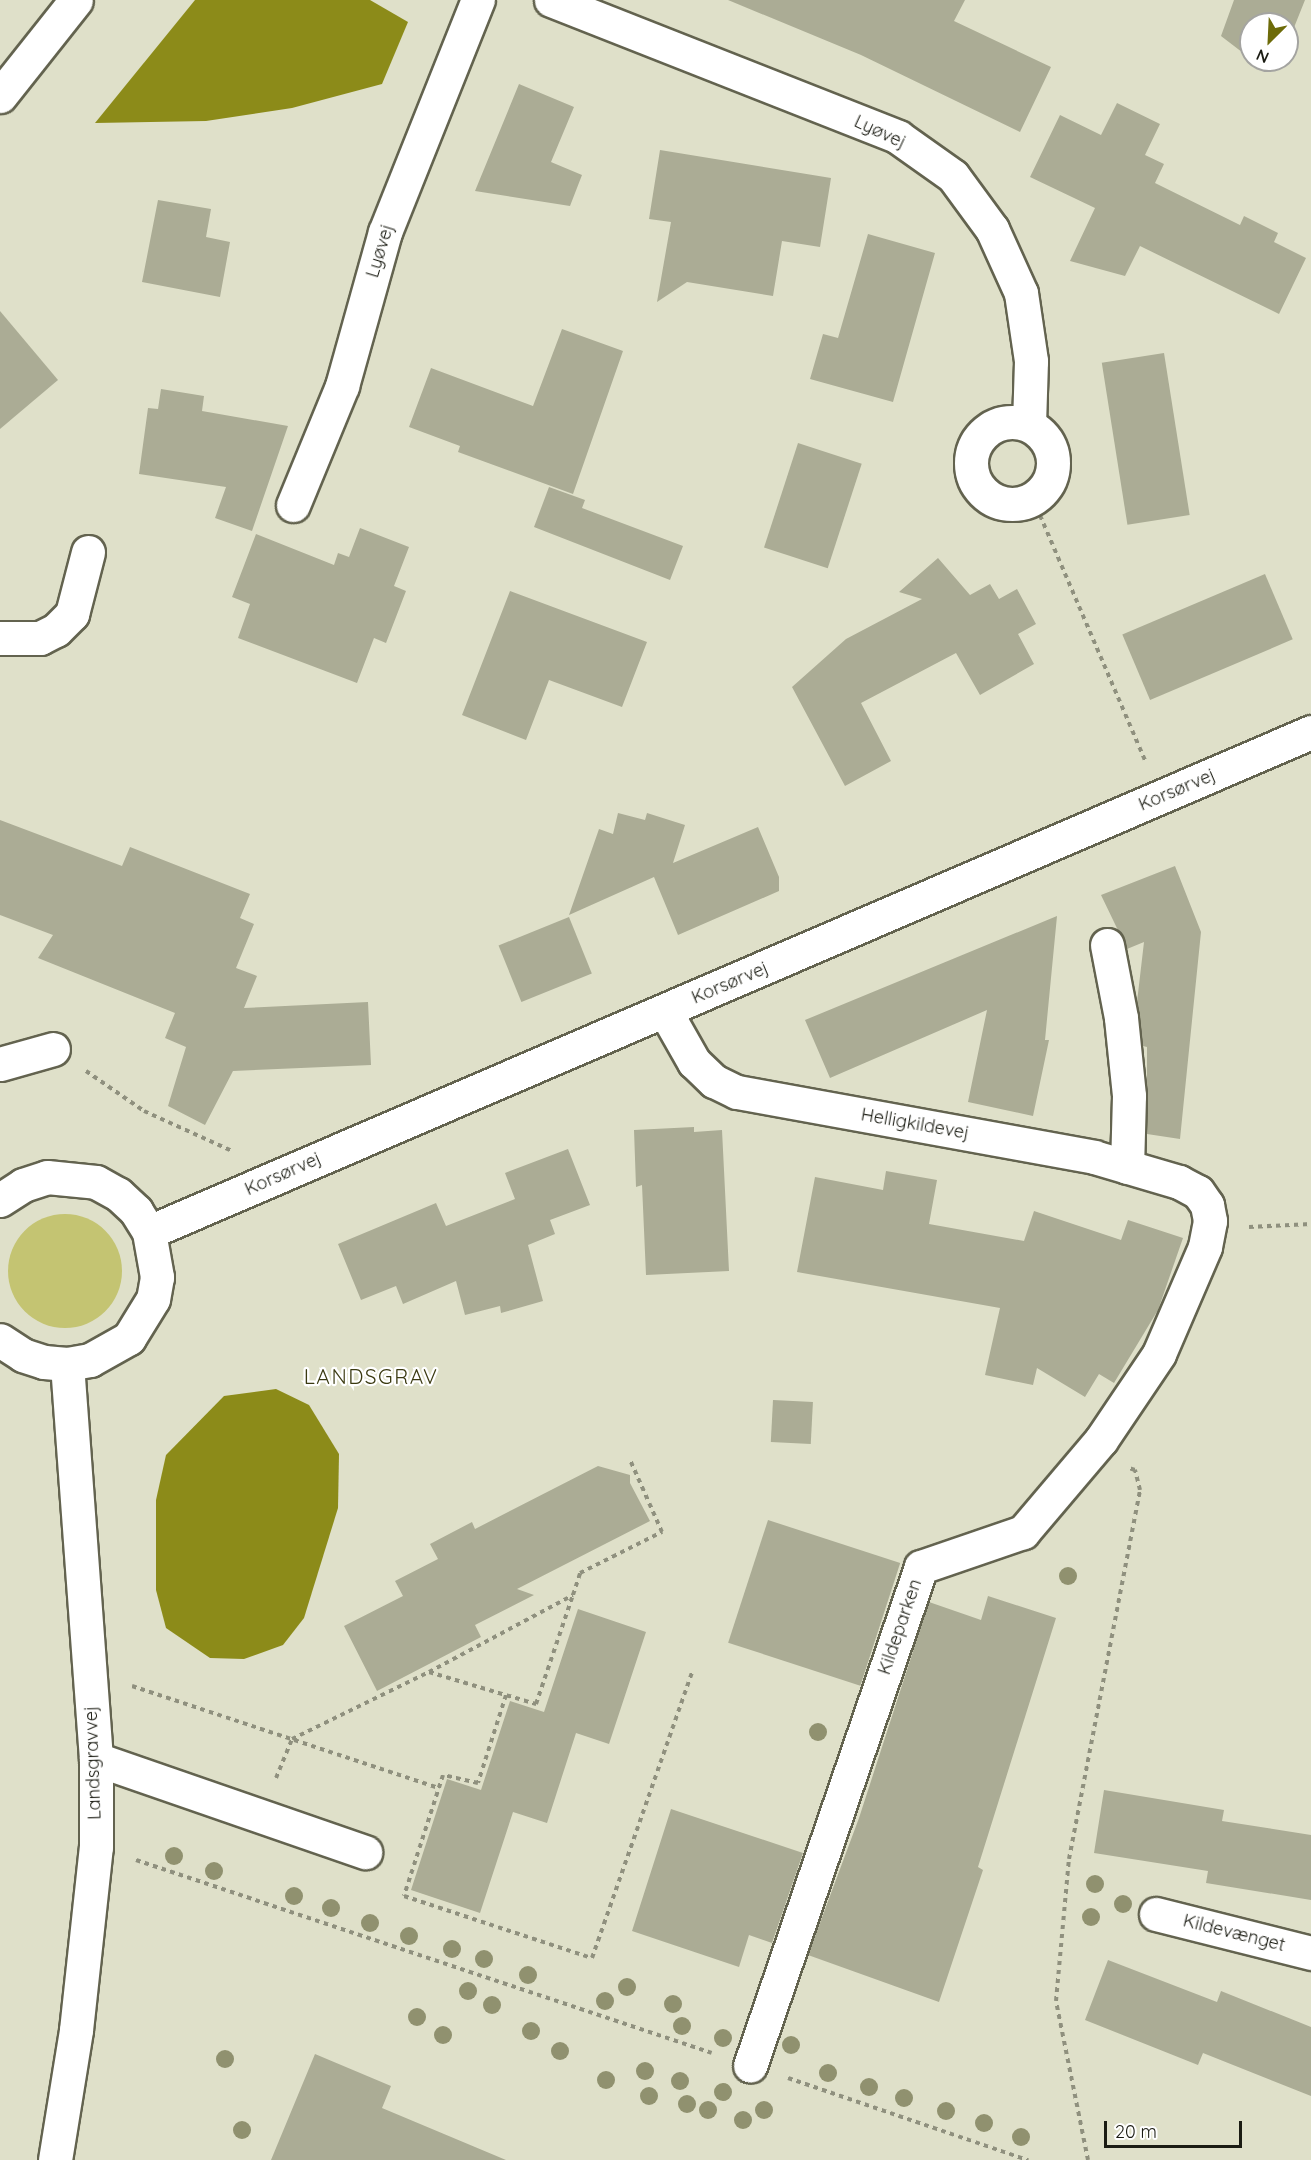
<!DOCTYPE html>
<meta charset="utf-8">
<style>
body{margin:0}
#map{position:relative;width:1311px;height:2160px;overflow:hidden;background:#dfe0c9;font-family:Quicksand,sans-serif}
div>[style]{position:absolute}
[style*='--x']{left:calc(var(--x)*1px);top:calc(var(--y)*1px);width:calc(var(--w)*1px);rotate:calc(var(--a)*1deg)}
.green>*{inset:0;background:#c4c472}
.round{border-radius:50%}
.water>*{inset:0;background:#8c8b19}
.building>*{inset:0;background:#abac95;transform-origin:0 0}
.path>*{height:4px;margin-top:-2px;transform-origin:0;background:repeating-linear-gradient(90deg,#8f907e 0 4.5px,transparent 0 9px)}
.roads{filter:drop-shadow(2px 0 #63634f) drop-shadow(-2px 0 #63634f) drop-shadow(0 2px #63634f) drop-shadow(0 -2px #63634f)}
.minor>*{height:33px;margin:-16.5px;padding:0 16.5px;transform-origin:16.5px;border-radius:16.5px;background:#fff}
.minor>.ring{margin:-16.5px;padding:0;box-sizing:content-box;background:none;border:33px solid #fff;border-radius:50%}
.trees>*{width:18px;height:18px;margin:-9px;border-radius:50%;background:#90916f}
span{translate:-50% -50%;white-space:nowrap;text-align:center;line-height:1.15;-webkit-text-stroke:4.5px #fff;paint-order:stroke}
.street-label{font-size:18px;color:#1b1c13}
.quarter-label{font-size:21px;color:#3b3a11;letter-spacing:1.5px}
.north{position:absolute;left:1239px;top:12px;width:60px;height:60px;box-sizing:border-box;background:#fff;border:2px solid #a4a4a1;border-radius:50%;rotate:204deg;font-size:16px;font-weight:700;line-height:24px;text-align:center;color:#1b1c13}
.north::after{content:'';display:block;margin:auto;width:21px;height:27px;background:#6d6b09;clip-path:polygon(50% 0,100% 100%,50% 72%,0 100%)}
.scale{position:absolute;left:1104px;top:2121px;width:138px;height:27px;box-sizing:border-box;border:3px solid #1b1c13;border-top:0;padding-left:8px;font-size:18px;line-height:21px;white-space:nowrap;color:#1b1c13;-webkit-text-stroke:4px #fff;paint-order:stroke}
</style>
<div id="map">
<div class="green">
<div class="round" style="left:8px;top:1214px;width:114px;height:114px"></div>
</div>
<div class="water">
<div style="clip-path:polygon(195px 0,370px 0,408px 22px,382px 84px,292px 108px,206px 121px,95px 123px)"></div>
<div style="clip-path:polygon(276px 1389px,309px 1405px,339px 1454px,338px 1508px,304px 1618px,283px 1645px,244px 1659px,210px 1658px,166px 1628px,156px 1590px,156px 1500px,166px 1455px,224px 1396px)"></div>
</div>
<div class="building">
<div style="clip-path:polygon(728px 0,965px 0,954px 21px,1051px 67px,1020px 132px,861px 55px)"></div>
<div style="clip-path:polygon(1234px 0,1305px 0,1287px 45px,1287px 24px,1251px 24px,1251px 59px,1221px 36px)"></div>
<div style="clip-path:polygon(519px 84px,574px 107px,551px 162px,582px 175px,570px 206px,475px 191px)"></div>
<div style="clip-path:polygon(1117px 103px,1160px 124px,1145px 155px,1164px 164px,1155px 183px,1240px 225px,1244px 216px,1278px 233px,1274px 242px,1306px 258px,1279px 314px,1140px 246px,1125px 276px,1070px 261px,1095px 208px,1030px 177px,1060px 115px,1101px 135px)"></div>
<div style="clip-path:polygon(660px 150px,831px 178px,820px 247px,782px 241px,773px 296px,687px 282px,657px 302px,671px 222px,649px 219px)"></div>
<div style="clip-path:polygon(158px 200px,211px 209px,206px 237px,230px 242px,220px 297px,142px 282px)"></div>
<div style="clip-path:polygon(868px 234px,935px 253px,893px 402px,810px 379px,823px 334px,838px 338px)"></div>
<div style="clip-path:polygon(0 311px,58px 380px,0 429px)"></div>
<div style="clip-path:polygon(562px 329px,623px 351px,573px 494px,458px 452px,460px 446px,409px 427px,431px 368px,533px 406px)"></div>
<div style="left:1164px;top:353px;width:164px;height:63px;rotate:81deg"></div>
<div style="clip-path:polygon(161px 389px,204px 396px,202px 411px,288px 426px,252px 531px,215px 518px,226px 487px,139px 474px,148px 408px,158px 409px)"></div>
<div style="left:798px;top:443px;width:67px;height:110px;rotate:18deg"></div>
<div style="clip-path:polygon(549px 487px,585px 500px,582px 508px,683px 546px,670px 580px,534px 527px)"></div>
<div style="clip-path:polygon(360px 528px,409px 547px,394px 586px,406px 591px,386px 643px,374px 638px,357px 683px,238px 638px,250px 604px,232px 597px,256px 534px,334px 565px,338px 553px,349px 557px)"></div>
<div style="clip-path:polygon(938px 558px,970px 595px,990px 584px,999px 599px,1017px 589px,1036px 624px,1018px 634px,1034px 664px,980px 695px,956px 653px,861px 703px,891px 761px,845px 786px,792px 687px,846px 639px,922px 599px,899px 592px)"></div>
<div style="left:1265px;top:574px;width:71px;height:155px;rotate:67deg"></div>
<div style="clip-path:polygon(510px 591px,647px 642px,622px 707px,549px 680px,526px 740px,462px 715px)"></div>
<div style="clip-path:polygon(618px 813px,645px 820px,647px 813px,685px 825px,673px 863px,758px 827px,779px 877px,779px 891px,678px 935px,654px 877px,569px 915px,599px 829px,613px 834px)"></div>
<div style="clip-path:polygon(0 820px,122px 866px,130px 847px,250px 894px,240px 918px,254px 924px,236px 968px,257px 976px,244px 1008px,368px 1002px,371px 1065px,233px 1071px,205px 1125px,168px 1106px,186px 1047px,165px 1038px,175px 1013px,38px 958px,53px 935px,0 915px)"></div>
<div style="clip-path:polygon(1175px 866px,1201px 932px,1180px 1139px,1147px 1134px,1147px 1047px,1143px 1046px,1137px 1002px,1144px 942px,1127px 949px,1101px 895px)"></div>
<div style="clip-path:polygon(1057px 916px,1045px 1040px,1049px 1040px,1033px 1116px,968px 1102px,987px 1010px,830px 1078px,805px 1020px)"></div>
<div style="left:569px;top:917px;width:61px;height:76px;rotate:68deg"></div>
<div style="clip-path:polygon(694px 1127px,694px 1132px,722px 1130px,729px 1271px,646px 1275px,642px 1185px,636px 1187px,634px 1130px)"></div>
<div style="clip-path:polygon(568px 1149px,590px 1205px,550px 1220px,555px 1234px,528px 1245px,543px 1301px,501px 1313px,500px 1306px,465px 1315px,456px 1281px,403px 1304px,396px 1286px,361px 1300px,338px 1244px,436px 1203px,446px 1226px,515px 1199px,505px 1173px)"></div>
<div style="clip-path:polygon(886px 1171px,937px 1180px,929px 1224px,1024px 1241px,1034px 1211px,1121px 1240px,1128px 1220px,1183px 1238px,1158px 1310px,1114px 1383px,1099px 1374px,1085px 1397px,1037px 1368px,1033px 1385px,985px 1375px,1000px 1308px,797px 1272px,815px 1177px,883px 1190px)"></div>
<div style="left:773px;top:1400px;width:40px;height:42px;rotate:3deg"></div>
<div style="clip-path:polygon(598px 1466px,630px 1475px,630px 1483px,650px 1521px,517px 1589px,534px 1595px,475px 1625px,481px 1637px,377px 1691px,344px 1626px,403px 1596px,395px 1581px,438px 1559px,430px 1544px,472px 1522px,475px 1529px)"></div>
<div style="left:768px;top:1520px;width:139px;height:129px;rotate:18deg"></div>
<div style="clip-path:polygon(988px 1596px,1056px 1618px,978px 1867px,983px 1870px,939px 2002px,808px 1955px,859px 1818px,929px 1602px,981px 1620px)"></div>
<div style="clip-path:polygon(578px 1609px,646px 1632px,609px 1744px,576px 1733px,547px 1823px,513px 1812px,480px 1913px,411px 1890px,447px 1779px,481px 1790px,510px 1701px,544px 1712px)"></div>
<div style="clip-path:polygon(1104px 1790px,1224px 1810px,1222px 1821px,1311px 1835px,1311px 1900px,1206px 1883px,1208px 1871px,1094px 1853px)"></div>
<div style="clip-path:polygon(671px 1809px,803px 1853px,772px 1943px,749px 1935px,739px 1967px,632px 1931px)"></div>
<div style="clip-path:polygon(1108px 1960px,1217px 2002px,1221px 1991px,1311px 2027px,1311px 2096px,1203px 2053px,1198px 2065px,1085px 2020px)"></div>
<div style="clip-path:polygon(315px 2054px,391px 2086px,382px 2108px,506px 2160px,271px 2160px)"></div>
</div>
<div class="path">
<div style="--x:1033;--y:499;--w:284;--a:66.8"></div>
<div style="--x:86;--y:1071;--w:70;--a:34.6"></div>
<div style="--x:144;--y:1111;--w:97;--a:24.4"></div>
<div style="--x:1249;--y:1227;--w:62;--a:-2.8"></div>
<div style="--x:429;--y:1672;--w:163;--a:-28.1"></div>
<div style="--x:573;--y:1595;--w:23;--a:-72"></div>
<div style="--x:580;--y:1573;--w:92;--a:-26.6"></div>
<div style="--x:662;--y:1532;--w:77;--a:-113.9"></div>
<div style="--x:132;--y:1686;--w:324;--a:18.4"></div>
<div style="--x:506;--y:1695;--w:92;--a:107.7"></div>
<div style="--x:478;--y:1783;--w:36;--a:-167"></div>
<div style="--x:443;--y:1775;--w:127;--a:107.9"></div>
<div style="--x:404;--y:1896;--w:198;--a:18.3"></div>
<div style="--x:592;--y:1958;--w:305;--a:-70.7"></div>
<div style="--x:276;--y:1778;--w:42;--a:-67.7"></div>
<div style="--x:292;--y:1739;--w:153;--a:-26.1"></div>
<div style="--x:429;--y:1672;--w:112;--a:16.7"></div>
<div style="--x:536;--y:1704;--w:115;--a:-71.3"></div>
<div style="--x:136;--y:1860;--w:607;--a:18.52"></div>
<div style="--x:788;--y:2078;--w:254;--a:18.9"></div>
<div style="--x:1088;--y:2160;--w:162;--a:-101.4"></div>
<div style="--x:1056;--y:2001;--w:143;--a:-84.8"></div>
<div style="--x:1069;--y:1859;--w:376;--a:-79.1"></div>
<div style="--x:1140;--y:1490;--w:21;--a:-104"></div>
<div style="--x:1135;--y:1470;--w:6;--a:-162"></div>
</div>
<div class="roads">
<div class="minor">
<div style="--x:551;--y:0;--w:373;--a:21.5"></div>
<div style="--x:898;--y:137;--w:67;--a:35.3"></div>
<div style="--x:953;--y:176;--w:66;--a:53.7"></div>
<div style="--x:992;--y:229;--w:70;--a:65.6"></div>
<div style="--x:1021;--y:293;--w:69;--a:81.6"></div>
<div style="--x:1031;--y:361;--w:64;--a:91.8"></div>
<div style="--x:0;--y:96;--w:122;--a:-51.6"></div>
<div class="ring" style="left:971px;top:422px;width:49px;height:49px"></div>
<div style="--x:293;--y:505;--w:129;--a:-67.6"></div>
<div style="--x:342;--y:386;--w:160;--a:-74.4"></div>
<div style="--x:385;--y:232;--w:250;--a:-68.2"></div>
<div style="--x:0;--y:638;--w:40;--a:0"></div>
<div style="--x:40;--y:638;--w:18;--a:-27"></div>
<div style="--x:56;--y:630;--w:23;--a:-45"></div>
<div style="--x:72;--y:614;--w:64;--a:-75.5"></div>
<div style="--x:1107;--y:945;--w:74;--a:79.1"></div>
<div style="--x:1121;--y:1018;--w:78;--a:84.1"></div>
<div style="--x:1129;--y:1096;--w:71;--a:91.6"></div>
<div style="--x:665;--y:1011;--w:59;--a:60.4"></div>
<div style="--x:694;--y:1062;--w:28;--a:44"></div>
<div style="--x:714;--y:1081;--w:25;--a:26"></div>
<div style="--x:737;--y:1092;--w:363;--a:10.3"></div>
<div style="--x:1094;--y:1157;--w:89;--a:16.4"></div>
<div style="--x:1179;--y:1182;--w:21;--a:28"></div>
<div style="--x:1198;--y:1192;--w:16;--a:55"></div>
<div style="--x:1207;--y:1205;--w:16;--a:79"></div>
<div style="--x:1210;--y:1221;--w:26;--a:101"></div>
<div style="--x:1205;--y:1247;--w:116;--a:113.3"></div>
<div style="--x:1159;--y:1354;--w:104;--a:124"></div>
<div style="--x:1101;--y:1440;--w:121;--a:130.3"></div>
<div style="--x:1023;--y:1532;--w:108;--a:161.1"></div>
<div style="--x:921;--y:1567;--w:527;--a:108.92"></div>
<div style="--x:0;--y:1064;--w:55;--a:-15.8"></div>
<div style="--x:0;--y:1200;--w:27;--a:-33"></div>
<div style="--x:23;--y:1185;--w:25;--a:-18"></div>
<div style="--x:47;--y:1177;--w:49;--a:5.8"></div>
<div style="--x:96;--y:1182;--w:25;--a:29"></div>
<div style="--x:118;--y:1194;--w:25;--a:43"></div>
<div style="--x:136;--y:1211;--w:25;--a:58"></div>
<div style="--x:149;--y:1232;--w:46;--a:79.9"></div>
<div style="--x:157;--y:1277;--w:22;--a:100"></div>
<div style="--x:153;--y:1299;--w:46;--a:121.6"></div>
<div style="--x:129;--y:1338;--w:45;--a:150.6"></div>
<div style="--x:90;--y:1360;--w:23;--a:170"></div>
<div style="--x:67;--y:1364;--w:23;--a:-175"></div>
<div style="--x:44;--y:1362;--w:22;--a:-162"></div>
<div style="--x:23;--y:1355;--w:27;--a:-147"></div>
<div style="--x:149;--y:1232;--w:1265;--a:-23.28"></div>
<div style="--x:96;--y:1759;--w:285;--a:19.1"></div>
<div style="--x:1156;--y:1914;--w:160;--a:14.1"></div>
<div style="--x:55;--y:2160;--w:132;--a:-80.8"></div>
<div style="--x:76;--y:2030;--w:184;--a:-83.8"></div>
<div style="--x:96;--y:1847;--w:88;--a:-90"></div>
<div style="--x:96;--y:1759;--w:396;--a:-94.2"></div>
</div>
</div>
<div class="trees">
<div style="left:1068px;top:1576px"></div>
<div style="left:818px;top:1732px"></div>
<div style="left:174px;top:1856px"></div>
<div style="left:214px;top:1871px"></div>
<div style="left:1095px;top:1884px"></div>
<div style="left:294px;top:1896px"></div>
<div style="left:1123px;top:1904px"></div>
<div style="left:331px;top:1908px"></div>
<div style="left:1091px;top:1917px"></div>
<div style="left:370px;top:1923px"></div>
<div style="left:409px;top:1936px"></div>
<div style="left:452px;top:1949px"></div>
<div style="left:484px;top:1959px"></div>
<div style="left:528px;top:1975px"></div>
<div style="left:627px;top:1987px"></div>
<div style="left:468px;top:1991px"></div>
<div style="left:605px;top:2001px"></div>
<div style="left:673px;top:2004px"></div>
<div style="left:492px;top:2005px"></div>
<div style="left:417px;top:2017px"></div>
<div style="left:682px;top:2026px"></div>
<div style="left:531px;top:2031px"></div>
<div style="left:443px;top:2035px"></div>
<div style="left:723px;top:2038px"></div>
<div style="left:791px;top:2045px"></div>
<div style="left:560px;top:2051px"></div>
<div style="left:225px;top:2059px"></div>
<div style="left:645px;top:2071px"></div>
<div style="left:828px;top:2073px"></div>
<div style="left:606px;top:2080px"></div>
<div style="left:680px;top:2081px"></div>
<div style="left:869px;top:2087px"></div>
<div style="left:723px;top:2092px"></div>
<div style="left:649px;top:2096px"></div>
<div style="left:904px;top:2098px"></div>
<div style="left:687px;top:2104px"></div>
<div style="left:708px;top:2110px"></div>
<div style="left:764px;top:2110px"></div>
<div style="left:946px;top:2111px"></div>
<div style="left:743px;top:2120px"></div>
<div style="left:984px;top:2123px"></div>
<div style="left:242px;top:2130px"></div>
<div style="left:1021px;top:2137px"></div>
</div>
<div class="street-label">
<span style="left:880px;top:132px;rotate:25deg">Lyøvej</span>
<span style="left:380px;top:251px;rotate:-73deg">Lyøvej</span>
<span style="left:1177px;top:790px;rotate:-23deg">Korsørvej</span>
<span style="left:730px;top:983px;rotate:-23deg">Korsørvej</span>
<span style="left:915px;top:1124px;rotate:10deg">Helligkildevej</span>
<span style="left:283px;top:1174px;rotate:-24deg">Korsørvej</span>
<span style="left:900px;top:1627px;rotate:-71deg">Kildeparken</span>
<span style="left:93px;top:1763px;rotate:-92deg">Landsgravvej</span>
<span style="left:1234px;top:1933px;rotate:14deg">Kildevænget</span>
</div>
<div class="quarter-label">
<span style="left:371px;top:1376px">LANDSGRAV</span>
</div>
<div class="north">N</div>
<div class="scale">20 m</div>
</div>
